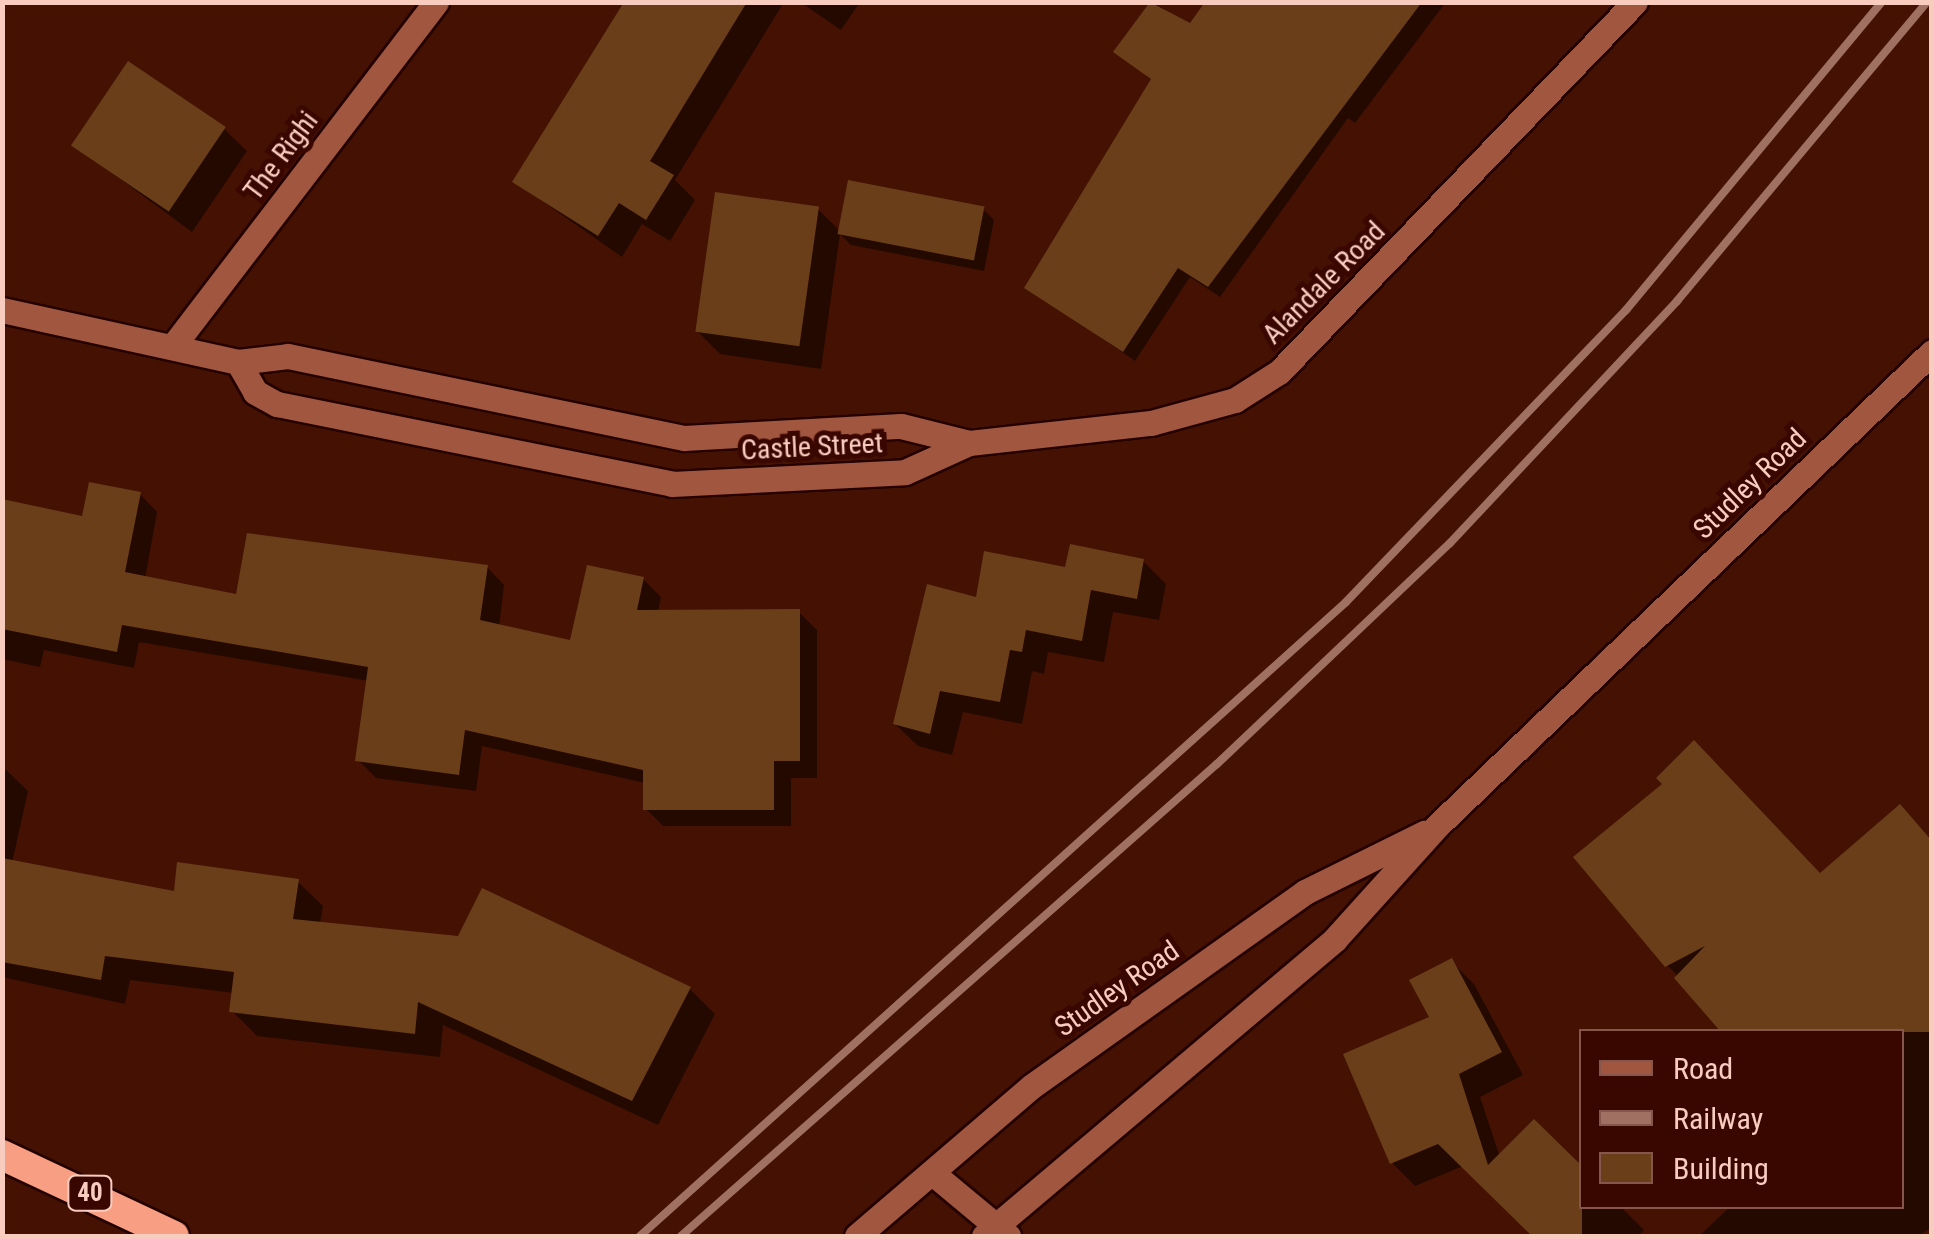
<!DOCTYPE html>
<style>
body{margin:0}
#map{position:relative;width:1934px;height:1239px;overflow:hidden;background:#451102;font-family:"Roboto Condensed",sans-serif}
div>[style]{position:absolute}
[style*='--x']{left:calc(var(--x)*1px);top:calc(var(--y)*1px);width:calc(var(--w)*1px);rotate:calc(var(--a)*1deg)}
.shadow>*{inset:0;background:#0007}
.building>*{inset:0;background:#6a3e19;transform-origin:0 0}
.roads{filter:drop-shadow(2px 0 #230200) drop-shadow(-2px 0 #230200) drop-shadow(0 2px #230200) drop-shadow(0 -2px #230200)}
.street>*{height:25px;margin:-12.5px;padding:0 12.5px;transform-origin:12.5px;border-radius:12.5px;background:#a15640}
.secondary>*{height:25px;margin:-12.5px;padding:0 12.5px;transform-origin:12.5px;border-radius:12.5px;background:#a15640}
.highway>*{height:30px;margin:-15px;padding:0 15px;transform-origin:15px;border-radius:15px;background:#f89e82}
.rail>*{height:8px;margin:-4px;padding:0 4px;transform-origin:4px;border-radius:4px;background:#a07163}
span{translate:-50% -50%;white-space:nowrap;text-align:center;line-height:1.15;-webkit-text-stroke:10px #3a0600;paint-order:stroke}
.shield-label span{padding:2px 8px;background:#3a0600;border:2px solid;border-radius:8px;-webkit-text-stroke-width:0}
.shield-label{font-size:25px;color:#f8cdc0;font-weight:700}
.street-label{font-size:28px;color:#f8cdc0}
.frame{position:absolute;inset:0;border:5px solid #f8cdc0;pointer-events:none}
.legend{position:absolute;left:1579px;top:1029px;width:325px;height:180px;box-sizing:border-box;background:#3a0600;border:2px solid #86564d;margin:0;padding:12px 18px;list-style:none;font-size:30px;color:#f8cdc0}
.legend li{display:flex;align-items:center;gap:20px;height:50px}
.legend b{width:50px;border:2px solid #86564d}
</style>
<div id="map">
<div class="shadow">
<div style="clip-path:polygon(627px 2px,784px 2px,675px 180px,695px 200px,670px 241px,642px 224px,622px 257px,515px 182px)"></div>
<div style="clip-path:polygon(800px 2px,860px 2px,841px 30px)"></div>
<div style="clip-path:polygon(1153px 2px,1190px 26px,1209px 2px,1446px 2px,1355px 123px,1348px 118px,1220px 297px,1190px 277px,1135px 361px,1027px 287px,1153px 81px,1117px 51px)"></div>
<div style="clip-path:polygon(224px 129px,247px 151px,192px 232px,74px 145px)"></div>
<div style="clip-path:polygon(818px 209px,840px 231px,983px 209px,994px 220px,984px 271px,851px 245px,840px 234px,821px 369px,720px 354px,697px 331px)"></div>
<div style="clip-path:polygon(140px 494px,157px 512px,145px 579px,238px 597px,487px 567px,504px 585px,499px 627px,572px 643px,643px 579px,661px 597px,658px 612px,799px 612px,817px 630px,817px 778px,791px 778px,791px 826px,663px 826px,645px 808px,645px 783px,482px 746px,476px 791px,376px 778px,358px 760px,369px 681px,139px 642px,134px 668px,44px 650px,40px 667px,2px 659px,2px 502px,84px 519px)"></div>
<div style="clip-path:polygon(1143px 561px,1166px 584px,1159px 620px,1113px 612px,1104px 662px,1048px 652px,1044px 674px,1032px 671px,1022px 724px,963px 712px,952px 755px,918px 746px,895px 724px,978px 600px,1067px 570px)"></div>
<div style="clip-path:polygon(2px 766px,28px 791px,12px 863px,176px 893px,297px 881px,323px 906px,320px 924px,690px 989px,715px 1014px,658px 1125px,443px 1025px,440px 1057px,257px 1036px,232px 1011px,234px 993px,130px 980px,125px 1004px,2px 977px)"></div>
<div style="clip-path:polygon(1932px 841px,1932px 1227px,1919px 1236px,1699px 1236px,1731px 1206px,1902px 1206px,1902px 1032px,1678px 976px,1667px 965px,1820px 876px)"></div>
<div style="clip-path:polygon(1451px 961px,1474px 984px,1523px 1075px,1480px 1097px,1500px 1157px,1582px 1206px,1620px 1206px,1644px 1230px,1638px 1236px,1535px 1236px,1463px 1166px,1415px 1186px,1392px 1163px,1346px 1055px,1432px 1018px)"></div>
</div>
<div class="building">
<div style="clip-path:polygon(624px 2px,747px 2px,650px 161px,674px 175px,646px 220px,619px 203px,598px 236px,512px 182px)"></div>
<div style="clip-path:polygon(1150px 2px,1190px 23px,1205px 2px,1422px 2px,1208px 287px,1178px 268px,1123px 352px,1024px 288px,1151px 79px,1113px 52px)"></div>
<div style="left:128px;top:61px;width:118px;height:102px;rotate:34deg"></div>
<div style="left:848px;top:180px;width:139px;height:55px;rotate:11deg"></div>
<div style="left:715px;top:192px;width:105px;height:141px;rotate:8deg"></div>
<div style="clip-path:polygon(89px 482px,141px 492px,125px 572px,236px 594px,247px 533px,488px 565px,480px 620px,570px 640px,587px 565px,644px 577px,637px 610px,800px 609px,800px 761px,774px 761px,774px 810px,643px 810px,643px 770px,465px 730px,459px 775px,355px 761px,368px 667px,122px 625px,117px 652px,2px 629px,2px 499px,82px 516px)"></div>
<div style="clip-path:polygon(1070px 544px,1144px 559px,1137px 599px,1091px 590px,1082px 641px,1026px 630px,1022px 652px,1010px 650px,1000px 702px,940px 691px,930px 734px,893px 724px,927px 584px,976px 597px,984px 551px,1065px 567px)"></div>
<div style="clip-path:polygon(1694px 740px,1820px 873px,1900px 804px,1932px 841px,1932px 1032px,1721px 1032px,1674px 978px,1705px 946px,1665px 967px,1573px 857px,1662px 784px,1656px 778px)"></div>
<div style="clip-path:polygon(2px 858px,174px 891px,177px 862px,299px 879px,293px 919px,458px 936px,482px 888px,691px 987px,632px 1101px,418px 1002px,415px 1034px,229px 1012px,234px 972px,105px 956px,101px 980px,2px 962px)"></div>
<div style="clip-path:polygon(1452px 958px,1502px 1052px,1459px 1074px,1488px 1165px,1534px 1119px,1582px 1166px,1582px 1236px,1532px 1236px,1438px 1144px,1390px 1164px,1343px 1054px,1429px 1017px,1409px 980px)"></div>
</div>
<div class="roads">
<div class="street">
<div style="--x:2;--y:310;--w:242;--a:12.4"></div>
<div style="--x:238;--y:362;--w:50;--a:-6.8"></div>
<div style="--x:288;--y:356;--w:404;--a:11.7"></div>
<div style="--x:684;--y:438;--w:217;--a:-3.2"></div>
<div style="--x:901;--y:426;--w:70;--a:14"></div>
<div style="--x:173;--y:346;--w:433;--a:-52.6"></div>
<div style="--x:238;--y:362;--w:34;--a:60"></div>
<div style="--x:255;--y:392;--w:25;--a:29"></div>
<div style="--x:277;--y:404;--w:403;--a:11.4"></div>
<div style="--x:672;--y:484;--w:233;--a:-2.9"></div>
<div style="--x:905;--y:472;--w:70;--a:-24.4"></div>
<div style="--x:969;--y:443;--w:183;--a:-6.3"></div>
<div style="--x:1151;--y:423;--w:87;--a:-15.3"></div>
<div style="--x:1235;--y:400;--w:52;--a:-32.5"></div>
<div style="--x:1279;--y:372;--w:513;--a:-46.1"></div>
</div>
<div class="secondary">
<div style="--x:936;--y:1176;--w:94;--a:39.8"></div>
<div style="--x:857;--y:1236;--w:230;--a:-40.6"></div>
<div style="--x:1032;--y:1086;--w:335;--a:-35.4"></div>
<div style="--x:1305;--y:892;--w:133;--a:-26.4"></div>
<div style="--x:984;--y:1236;--w:460;--a:-40.2"></div>
<div style="--x:1335;--y:939;--w:152;--a:-47.9"></div>
<div style="--x:1437;--y:826;--w:685;--a:-43.76"></div>
</div>
<div class="highway">
<div style="--x:2;--y:1155;--w:190;--a:25.2"></div>
</div>
</div>
<div class="rail">
<div style="--x:640;--y:1236;--w:949;--a:-41.92"></div>
<div style="--x:1346;--y:602;--w:405;--a:-46.2"></div>
<div style="--x:1626;--y:310;--w:400;--a:-50.3"></div>
<div style="--x:681;--y:1236;--w:714;--a:-41.37"></div>
<div style="--x:1217;--y:764;--w:321;--a:-43.5"></div>
<div style="--x:1450;--y:543;--w:332;--a:-46.8"></div>
<div style="--x:1677;--y:301;--w:390;--a:-50.1"></div>
</div>
<div class="shield-label">
<span style="left:90px;top:1193px">40</span>
</div>
<div class="street-label">
<span style="left:281px;top:156px;rotate:-53deg">The Righi</span>
<span style="left:1324px;top:283px;rotate:-45deg">Alandale Road</span>
<span style="left:812px;top:447px;rotate:-3deg">Castle Street</span>
<span style="left:1750px;top:484px;rotate:-44deg">Studley Road</span>
<span style="left:1117px;top:989px;rotate:-35deg">Studley Road</span>
</div>
<div class="frame"></div>
<ul class="legend">
<li><b style="height:12px;background:#a15640"></b>Road</li>
<li><b style="height:12px;background:#a07163"></b>Railway</li>
<li><b style="height:28px;background:#6a3e19"></b>Building</li>
</ul>
</div>
